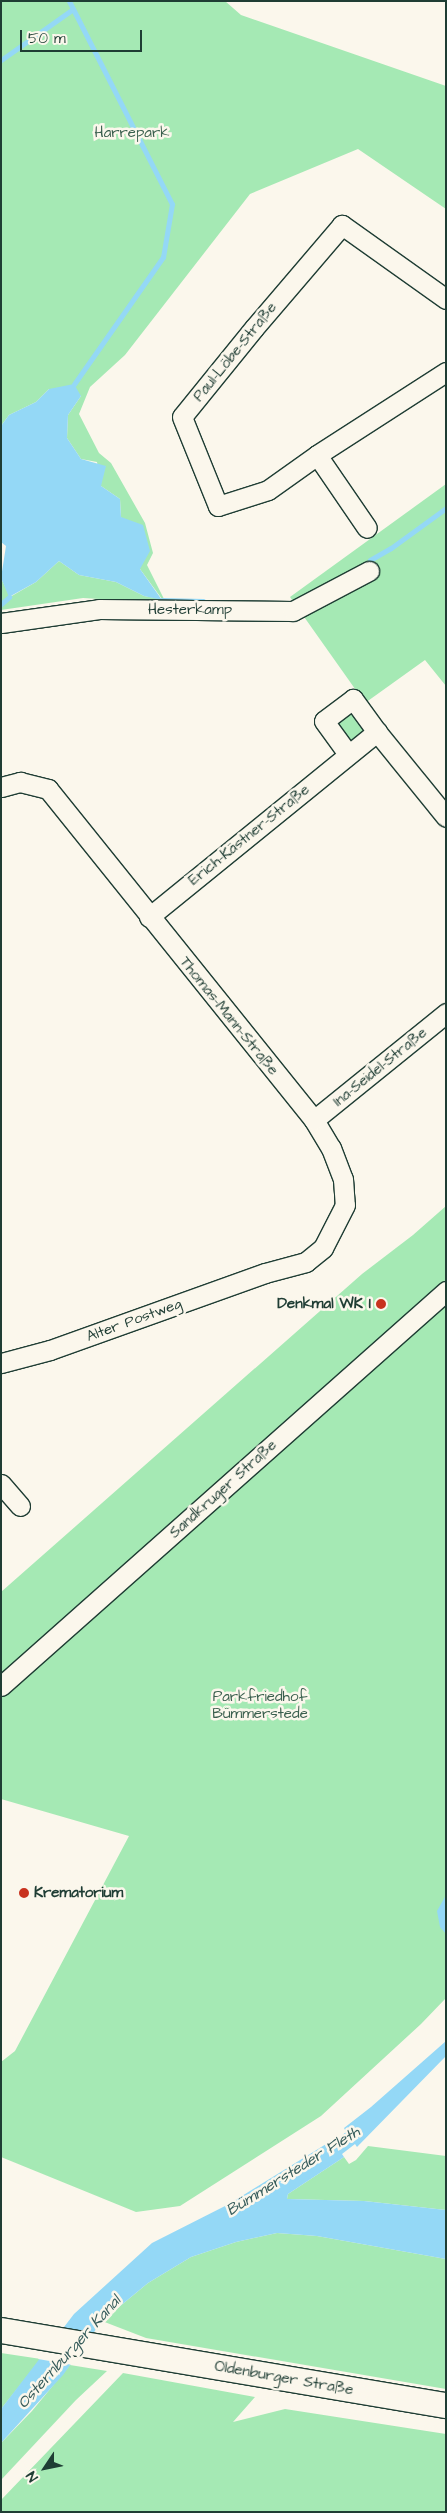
<!DOCTYPE html>
<meta charset="utf-8">
<style>
body{margin:0}
#map{position:relative;width:447px;height:2513px;overflow:hidden;background:#fbf7ec;font-family:"Architects Daughter",sans-serif}
div>[style]{position:absolute}
[style*='--x']{left:calc(var(--x)*1px);top:calc(var(--y)*1px);width:calc(var(--w)*1px);rotate:calc(var(--a)*1deg)}
.green>*{inset:0;background:#a5e9b4;transform-origin:0 0}
.water>*{inset:0;background:#94d8f6}
.pier>*{inset:0;background:#fbf7ec}
.stream>*{height:5px;margin:-2.5px;padding:0 2.5px;transform-origin:2.5px;border-radius:2.5px;background:#94d8f6}
.roads{filter:drop-shadow(1px 0 #1f3d34) drop-shadow(-1px 0 #1f3d34) drop-shadow(0 1px #1f3d34) drop-shadow(0 -1px #1f3d34)}
.minor>*{height:19px;margin:-9.5px;padding:0 9.5px;transform-origin:9.5px;border-radius:9.5px;background:#fbf7ec}
.major>*{height:25px;margin:-12.5px;padding:0 12.5px;transform-origin:12.5px;border-radius:12.5px;background:#fbf7ec}
.dots>*{width:14px;height:14px;translate:-50% -50%;box-sizing:border-box;border:2px solid #fbf7ec;border-radius:50%}
span{translate:-50% -50%;white-space:nowrap;text-align:center;line-height:1.15;-webkit-text-stroke:5px #fbf7ec;paint-order:stroke}
.park-label{font-size:15px;color:#3a5f4e}
.street-label{font-size:15px;color:#1f3d34}
.poi-label{font-size:15px;color:#1f3d34;font-weight:700}
.right{translate:-100% -50%;text-align:right}
.left{translate:0 -50%;text-align:left}
.water-label{font-size:16px;color:#365c5b;font-style:italic}
.frame{position:absolute;inset:0;border:2px solid #1f3d34;pointer-events:none}
.north{position:absolute;left:20px;top:2443px;width:50px;height:50px;-webkit-text-stroke:4px #fbf7ec;paint-order:stroke;rotate:236deg;font-size:14px;font-weight:700;line-height:20px;text-align:center;color:#1f3d34}
.north::after{content:'';display:block;margin:auto;width:18px;height:22px;background:#1f3d34;clip-path:polygon(50% 0,100% 100%,50% 72%,0 100%)}
.scale{position:absolute;left:20px;top:30px;width:122px;height:22px;box-sizing:border-box;border:2px solid #1f3d34;border-top:0;padding-left:6px;font-size:15px;line-height:18px;white-space:nowrap;color:#1f3d34;-webkit-text-stroke:4px #fbf7ec;paint-order:stroke}
</style>
<div id="map">
<div class="green">
<div style="clip-path:polygon(1px 1px,225px 1px,241px 15px,446px 86px,446px 209px,358px 149px,250px 194px,125px 355px,90px 387px,79px 414px,99px 453px,111px 463px,145px 523px,153px 553px,147px 565px,166px 603px,83px 598px,1px 610px,1px 578px,10px 597px,36px 582px,59px 561px,79px 575px,116px 582px,144px 596px,162px 599px,140px 569px,121px 517px,120px 499px,101px 486px,97px 462px,81px 459px,67px 438px,68px 415px,81px 396px,49px 389px,36px 402px,9px 415px,1px 426px)"></div>
<div style="clip-path:polygon(446px 484px,446px 686px,425px 660px,365px 703px,290px 597px)"></div>
<div style="left:353px;top:699px;width:41px;height:36px;rotate:54deg"></div>
<div style="clip-path:polygon(446px 1206px,446px 1998px,421px 2024px,321px 2116px,180px 2206px,136px 2212px,1px 2157px,1px 2062px,15px 2051px,129px 1836px,1px 1799px,1px 1592px,362px 1274px,413px 1235px)"></div>
<div style="clip-path:polygon(368px 2146px,446px 2156px,446px 2210px,364px 2201px,287px 2199px,288px 2194px,344px 2157px,349px 2164px,356px 2160px)"></div>
<div style="clip-path:polygon(277px 2233px,317px 2236px,446px 2259px,446px 2389px,146px 2338px,102px 2321px,148px 2283px,191px 2257px,236px 2242px)"></div>
<div style="clip-path:polygon(1px 2353px,41px 2359px,1px 2409px)"></div>
<div style="clip-path:polygon(70px 2365px,107px 2371px,76px 2400px,1px 2480px,1px 2443px,32px 2411px)"></div>
<div style="clip-path:polygon(123px 2373px,255px 2397px,233px 2422px,285px 2409px,446px 2434px,446px 2512px,1px 2512px,1px 2500px)"></div>
</div>
<div class="water">
<div style="clip-path:polygon(74px 384px,81px 396px,68px 415px,67px 438px,81px 459px,106px 466px,101px 486px,120px 499px,121px 517px,143px 525px,150px 551px,140px 569px,162px 600px,144px 596px,116px 582px,79px 575px,59px 561px,36px 582px,9px 597px,1px 578px,6px 546px,1px 542px,1px 426px,9px 415px,36px 402px,49px 389px)"></div>
<div style="clip-path:polygon(446px 1895px,446px 1934px,440px 1927px,437px 1911px)"></div>
<div style="clip-path:polygon(446px 2041px,446px 2056px,357px 2147px,355px 2144px,342px 2154px,344px 2157px,288px 2194px,287px 2199px,364px 2201px,446px 2210px,446px 2259px,317px 2236px,277px 2233px,236px 2242px,191px 2257px,148px 2283px,102px 2321px,63px 2375px,1px 2443px,1px 2409px,74px 2314px,152px 2243px,229px 2204px,331px 2141px,334px 2142px,346px 2132px,344px 2128px,371px 2107px)"></div>
</div>
<div class="pier">
<div style="clip-path:polygon(61px 2328px,97px 2333px,73px 2365px,38px 2359px)"></div>
</div>
<div class="stream">
<div style="--x:69;--y:1;--w:228;--a:63.1"></div>
<div style="--x:172;--y:204;--w:54;--a:99.6"></div>
<div style="--x:163;--y:257;--w:155;--a:125"></div>
<div style="--x:1;--y:60;--w:88;--a:-35.3"></div>
<div style="--x:370;--y:560;--w:24;--a:-30"></div>
<div style="--x:391;--y:548;--w:68;--a:-36"></div>
<div style="--x:162;--y:600;--w:41;--a:1.4"></div>
<div style="--x:1;--y:604;--w:11;--a:-41"></div>
</div>
<div class="roads">
<div class="minor">
<div style="--x:446;--y:299;--w:128;--a:-144.6"></div>
<div style="--x:342;--y:225;--w:135;--a:130.5"></div>
<div style="--x:254;--y:328;--w:114;--a:129"></div>
<div style="--x:182;--y:417;--w:96;--a:68"></div>
<div style="--x:218;--y:506;--w:52;--a:-17.7"></div>
<div style="--x:268;--y:490;--w:60;--a:-35.5"></div>
<div style="--x:317;--y:455;--w:153;--a:-32.8"></div>
<div style="--x:317;--y:455;--w:88;--a:55.6"></div>
<div style="--x:1;--y:623;--w:99;--a:-8.1"></div>
<div style="--x:99;--y:609;--w:194;--a:0.6"></div>
<div style="--x:293;--y:611;--w:86;--a:-27.8"></div>
<div style="--x:377;--y:732;--w:109;--a:50.9"></div>
<div style="--x:1;--y:787;--w:20;--a:-15"></div>
<div style="--x:20;--y:782;--w:29;--a:14"></div>
<div style="--x:48;--y:789;--w:425;--a:51.2"></div>
<div style="--x:314;--y:1120;--w:33;--a:59"></div>
<div style="--x:331;--y:1148;--w:33;--a:69"></div>
<div style="--x:343;--y:1179;--w:26;--a:86"></div>
<div style="--x:345;--y:1205;--w:48;--a:117.1"></div>
<div style="--x:323;--y:1248;--w:22;--a:141"></div>
<div style="--x:306;--y:1262;--w:42;--a:165"></div>
<div style="--x:265;--y:1273;--w:228;--a:160.3"></div>
<div style="--x:50;--y:1350;--w:51;--a:165.1"></div>
<div style="--x:149;--y:917;--w:294;--a:-39.1"></div>
<div style="--x:377;--y:732;--w:41;--a:-126"></div>
<div style="--x:353;--y:699;--w:36;--a:143"></div>
<div style="--x:324;--y:721;--w:41;--a:54"></div>
<div style="--x:314;--y:1120;--w:170;--a:-39"></div>
<div style="--x:1;--y:1484;--w:29;--a:49"></div>
<div style="--x:1;--y:1686;--w:595;--a:-41.59"></div>
</div>
<div class="major">
<div style="--x:1;--y:2330;--w:451;--a:9.6"></div>
</div>
</div>
<div class="dots">
<div style="left:381px;top:1304px;background:#c8321e"></div>
<div style="left:24px;top:1893px;background:#c8321e"></div>
</div>
<div class="park-label">
<span style="left:132px;top:133px">Harrepark</span>
<span style="left:260px;top:1705px">Parkfriedhof<br>Bümmerstede</span>
</div>
<div class="street-label">
<span style="left:235px;top:352px;rotate:-51deg">Paul-Löbe-Straße</span>
<span style="left:190px;top:610px">Hesterkamp</span>
<span style="left:249px;top:835px;rotate:-39deg">Erich-Kästner-Straße</span>
<span style="left:229px;top:1016px;rotate:51deg">Thomas-Mann-Straße</span>
<span style="left:380px;top:1067px;rotate:-39deg">Ina-Seidel-Straße</span>
<span style="left:134px;top:1320px;rotate:-20deg">Alter Postweg</span>
<span style="left:223px;top:1489px;rotate:-42deg">Sandkruger Straße</span>
<span style="left:284px;top:2378px;rotate:10deg">Oldenburger Straße</span>
</div>
<div class="poi-label">
<span class="right" style="left:371px;top:1304px">Denkmal WK I</span>
<span class="left" style="left:34px;top:1893px">Krematorium</span>
</div>
<div class="water-label">
<span style="left:293px;top:2171px;rotate:-32deg">Bümmersteder Fleth</span>
<span style="left:69px;top:2352px;rotate:-48deg">Osternburger Kanal</span>
</div>
<div class="frame"></div>
<div class="north">N</div>
<div class="scale">50 m</div>
</div>
